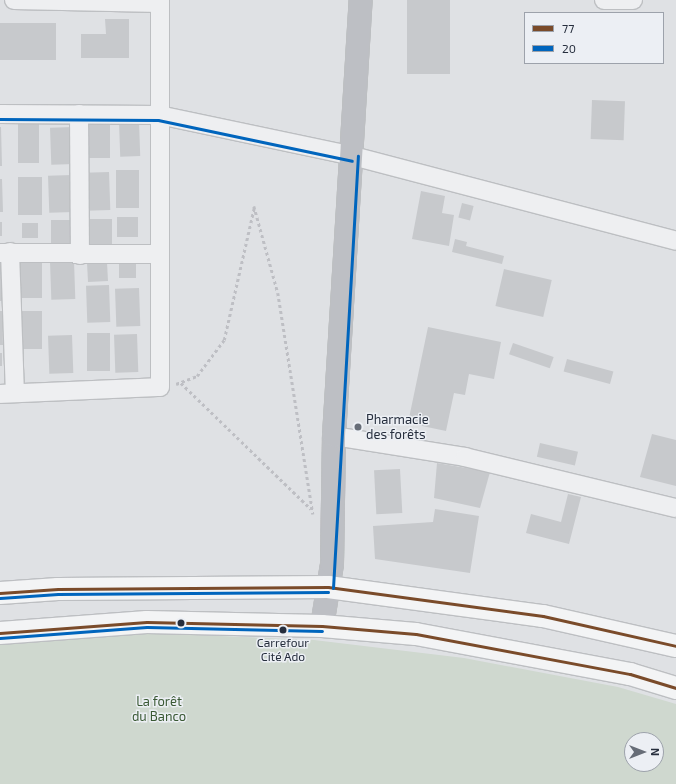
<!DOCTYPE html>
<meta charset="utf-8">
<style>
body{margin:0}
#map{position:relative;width:676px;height:784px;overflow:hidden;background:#dfe1e4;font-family:"Exo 2",sans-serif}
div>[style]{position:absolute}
.green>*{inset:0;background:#cfd8cf}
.building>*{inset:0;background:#c7c9cc;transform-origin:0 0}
.path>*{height:2.5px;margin-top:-1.25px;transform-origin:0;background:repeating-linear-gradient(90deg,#bebfc4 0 3px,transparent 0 6px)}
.roads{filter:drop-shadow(1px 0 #bdbfc2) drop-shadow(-1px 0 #bdbfc2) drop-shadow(0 1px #bdbfc2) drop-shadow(0 -1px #bdbfc2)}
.street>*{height:18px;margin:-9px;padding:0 9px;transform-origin:9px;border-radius:9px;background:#eeeff1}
.secondary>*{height:22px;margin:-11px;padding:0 11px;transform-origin:11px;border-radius:11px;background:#bdbfc4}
.primary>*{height:22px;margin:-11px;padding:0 11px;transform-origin:11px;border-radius:11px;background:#f3f4f5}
.bus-1>*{height:3px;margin:-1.5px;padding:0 1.5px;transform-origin:1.5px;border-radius:1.5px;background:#7a4b2a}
.bus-2>*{height:3px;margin:-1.5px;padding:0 1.5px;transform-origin:1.5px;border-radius:1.5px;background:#0065bd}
.dots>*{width:11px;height:11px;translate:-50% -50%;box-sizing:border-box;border:2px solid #eceff4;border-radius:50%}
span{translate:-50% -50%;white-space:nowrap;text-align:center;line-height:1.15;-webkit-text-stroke:3px #eceff4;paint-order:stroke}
.bus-label{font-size:12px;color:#262e3d}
.poi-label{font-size:13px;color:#262e3d}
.left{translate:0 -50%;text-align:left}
.park-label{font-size:13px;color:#3a5934}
.legend{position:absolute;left:524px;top:12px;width:140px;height:52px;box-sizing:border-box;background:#eceff4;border:1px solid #9da2ab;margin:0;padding:5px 7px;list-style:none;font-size:12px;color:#262e3d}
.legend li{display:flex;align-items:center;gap:8px;height:20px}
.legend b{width:20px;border:1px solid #9da2ab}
.north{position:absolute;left:624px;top:732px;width:40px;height:40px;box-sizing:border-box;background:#eceff4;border:1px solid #9da2ab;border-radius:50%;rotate:90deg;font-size:11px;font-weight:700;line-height:16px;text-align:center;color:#262e3d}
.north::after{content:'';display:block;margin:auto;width:14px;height:18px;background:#676d77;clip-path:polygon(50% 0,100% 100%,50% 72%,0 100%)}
</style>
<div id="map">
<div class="green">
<div style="clip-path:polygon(evenodd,149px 633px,314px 640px,464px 658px,618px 687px,676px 704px,676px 784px,0 784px,0 639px,149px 633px,632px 740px,656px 740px,656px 764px,632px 764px,632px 740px)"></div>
</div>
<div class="building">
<div style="left:407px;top:0;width:43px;height:74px"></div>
<div style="clip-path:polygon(105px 19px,129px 19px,129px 58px,81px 58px,81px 34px,106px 34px)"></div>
<div style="left:0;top:23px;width:56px;height:37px"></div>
<div style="left:592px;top:100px;width:33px;height:39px;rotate:2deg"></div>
<div style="left:18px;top:120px;width:21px;height:43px"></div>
<div style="left:86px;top:120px;width:24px;height:38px"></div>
<div style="left:139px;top:121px;width:35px;height:20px;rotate:88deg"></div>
<div style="clip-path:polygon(0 127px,1px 127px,2px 166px,0 166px)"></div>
<div style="left:73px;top:127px;width:37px;height:23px;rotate:88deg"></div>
<div style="left:116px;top:170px;width:23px;height:38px"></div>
<div style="left:109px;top:172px;width:38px;height:24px;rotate:88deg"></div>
<div style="left:72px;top:175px;width:37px;height:24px;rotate:88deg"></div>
<div style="left:18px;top:177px;width:24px;height:38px"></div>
<div style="clip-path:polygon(0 179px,2px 179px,3px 212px,0 212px)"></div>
<div style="clip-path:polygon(421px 191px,445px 196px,442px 213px,454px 215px,449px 246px,412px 239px)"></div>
<div style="left:462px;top:203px;width:12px;height:15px;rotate:14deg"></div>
<div style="left:138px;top:217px;width:20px;height:21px;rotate:90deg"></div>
<div style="left:83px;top:219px;width:29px;height:30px"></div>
<div style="left:51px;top:220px;width:19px;height:29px"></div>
<div style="left:0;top:222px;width:2px;height:14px"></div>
<div style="left:22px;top:223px;width:16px;height:15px"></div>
<div style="clip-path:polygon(455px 239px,467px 242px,466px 246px,504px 256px,502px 264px,452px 252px)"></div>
<div style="left:18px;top:260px;width:24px;height:38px"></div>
<div style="left:119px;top:260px;width:17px;height:18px"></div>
<div style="left:74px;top:261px;width:38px;height:24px;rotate:88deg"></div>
<div style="left:107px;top:262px;width:19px;height:20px;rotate:87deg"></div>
<div style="clip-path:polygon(0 265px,3px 265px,5px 301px,0 301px)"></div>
<div style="left:504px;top:269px;width:49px;height:38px;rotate:13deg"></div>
<div style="left:109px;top:285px;width:37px;height:23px;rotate:88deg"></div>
<div style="left:139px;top:288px;width:38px;height:24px;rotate:88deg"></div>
<div style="clip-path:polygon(0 311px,2px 311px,3px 345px,0 345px)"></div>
<div style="left:18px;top:311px;width:24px;height:38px"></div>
<div style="clip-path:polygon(428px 327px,501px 342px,494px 379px,469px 374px,465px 395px,454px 393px,446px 431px,408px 423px)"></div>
<div style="left:87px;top:333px;width:23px;height:38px"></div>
<div style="left:137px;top:334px;width:38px;height:23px;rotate:88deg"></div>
<div style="left:72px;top:335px;width:38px;height:24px;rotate:88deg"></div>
<div style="left:513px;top:343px;width:43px;height:12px;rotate:19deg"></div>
<div style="left:0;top:353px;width:2px;height:13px"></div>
<div style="left:567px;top:359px;width:48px;height:13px;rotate:15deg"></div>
<div style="clip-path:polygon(652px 434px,676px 440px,676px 486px,640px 477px)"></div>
<div style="left:540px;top:443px;width:39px;height:14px;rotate:13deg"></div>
<div style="clip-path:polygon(437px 463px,490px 472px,480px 508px,434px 498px)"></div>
<div style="left:400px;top:469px;width:44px;height:26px;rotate:87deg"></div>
<div style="clip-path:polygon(568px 494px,581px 497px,569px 544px,526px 533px,531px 514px,561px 522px)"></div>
<div style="clip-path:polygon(435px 509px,479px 516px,470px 573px,375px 559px,373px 526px,433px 522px)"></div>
</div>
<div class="path">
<div style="left:254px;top:206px;width:90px;rotate:74.6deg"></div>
<div style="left:278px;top:293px;width:224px;rotate:81deg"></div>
<div style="left:181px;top:383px;width:181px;rotate:44.1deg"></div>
<div style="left:176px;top:384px;width:22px;rotate:-21deg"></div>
<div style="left:197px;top:376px;width:45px;rotate:-53.1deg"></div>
<div style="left:224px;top:340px;width:135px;rotate:-77.2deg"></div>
</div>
<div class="roads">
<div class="street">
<div style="left:14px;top:0;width:146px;rotate:1.2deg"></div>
<div style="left:604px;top:0;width:29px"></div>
<div style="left:0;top:114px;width:159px;rotate:0.4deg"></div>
<div style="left:159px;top:115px;width:198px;rotate:11.9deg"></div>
<div style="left:353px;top:156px;width:334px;rotate:14.7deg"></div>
<div style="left:79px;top:114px;width:141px;rotate:89.6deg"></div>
<div style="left:10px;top:252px;width:141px;rotate:88deg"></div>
<div style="left:0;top:253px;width:160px;rotate:0.4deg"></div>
<div style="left:0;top:394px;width:160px;rotate:-2.5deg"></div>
<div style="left:160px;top:387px;width:387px;rotate:-90deg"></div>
<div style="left:334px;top:436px;width:133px;rotate:9.1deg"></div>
<div style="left:465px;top:457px;width:217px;rotate:13.6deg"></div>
</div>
<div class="secondary">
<div style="left:322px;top:626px;width:63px;rotate:-80.8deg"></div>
<div style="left:332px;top:564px;width:128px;rotate:-89.1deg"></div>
<div style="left:334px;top:436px;width:437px;rotate:-86.5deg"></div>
</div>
<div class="primary">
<div style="left:0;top:593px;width:58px;rotate:-3.9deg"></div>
<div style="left:58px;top:589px;width:270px;rotate:-0.4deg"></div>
<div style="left:328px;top:587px;width:217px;rotate:7.7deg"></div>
<div style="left:543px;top:616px;width:136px;rotate:12.7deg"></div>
<div style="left:0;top:633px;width:147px;rotate:-4.3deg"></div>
<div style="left:147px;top:622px;width:175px;rotate:1.3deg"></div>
<div style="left:322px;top:626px;width:94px;rotate:4.9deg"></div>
<div style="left:416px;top:634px;width:218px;rotate:10.6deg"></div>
<div style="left:630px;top:674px;width:48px;rotate:16.9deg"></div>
</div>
</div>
<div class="bus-1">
<div style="left:0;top:593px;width:58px;rotate:-3.9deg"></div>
<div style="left:58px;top:589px;width:270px;rotate:-0.4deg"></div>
<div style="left:328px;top:587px;width:217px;rotate:7.7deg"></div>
<div style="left:543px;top:616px;width:136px;rotate:12.7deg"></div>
<div style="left:0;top:633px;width:147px;rotate:-4.3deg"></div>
<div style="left:147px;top:622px;width:175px;rotate:1.3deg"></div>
<div style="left:322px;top:626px;width:94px;rotate:4.9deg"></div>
<div style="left:416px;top:634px;width:218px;rotate:10.6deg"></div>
<div style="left:630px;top:674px;width:48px;rotate:16.9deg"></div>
</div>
<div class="bus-2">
<div style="left:0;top:119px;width:158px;rotate:0.4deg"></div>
<div style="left:158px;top:120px;width:198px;rotate:11.9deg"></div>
<div style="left:333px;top:588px;width:433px;rotate:-86.7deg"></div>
<div style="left:0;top:598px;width:58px;rotate:-3.9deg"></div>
<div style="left:58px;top:594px;width:270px;rotate:-0.4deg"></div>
<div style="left:0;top:638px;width:147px;rotate:-4.3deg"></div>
<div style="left:147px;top:627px;width:175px;rotate:1.3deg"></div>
</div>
<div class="dots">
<div style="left:358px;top:427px;background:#676d77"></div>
<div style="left:181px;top:623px;background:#262e3d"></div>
<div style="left:283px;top:630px;background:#262e3d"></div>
</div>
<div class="bus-label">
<span style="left:283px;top:650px">Carrefour<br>Cité Ado</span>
</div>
<div class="poi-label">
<span class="left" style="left:366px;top:427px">Pharmacie<br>des forêts</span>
</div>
<div class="park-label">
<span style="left:159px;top:709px">La forêt<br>du Banco</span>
</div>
<ul class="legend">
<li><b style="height:5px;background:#7a4b2a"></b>77</li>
<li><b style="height:5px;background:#0065bd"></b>20</li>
</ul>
<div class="north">N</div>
</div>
